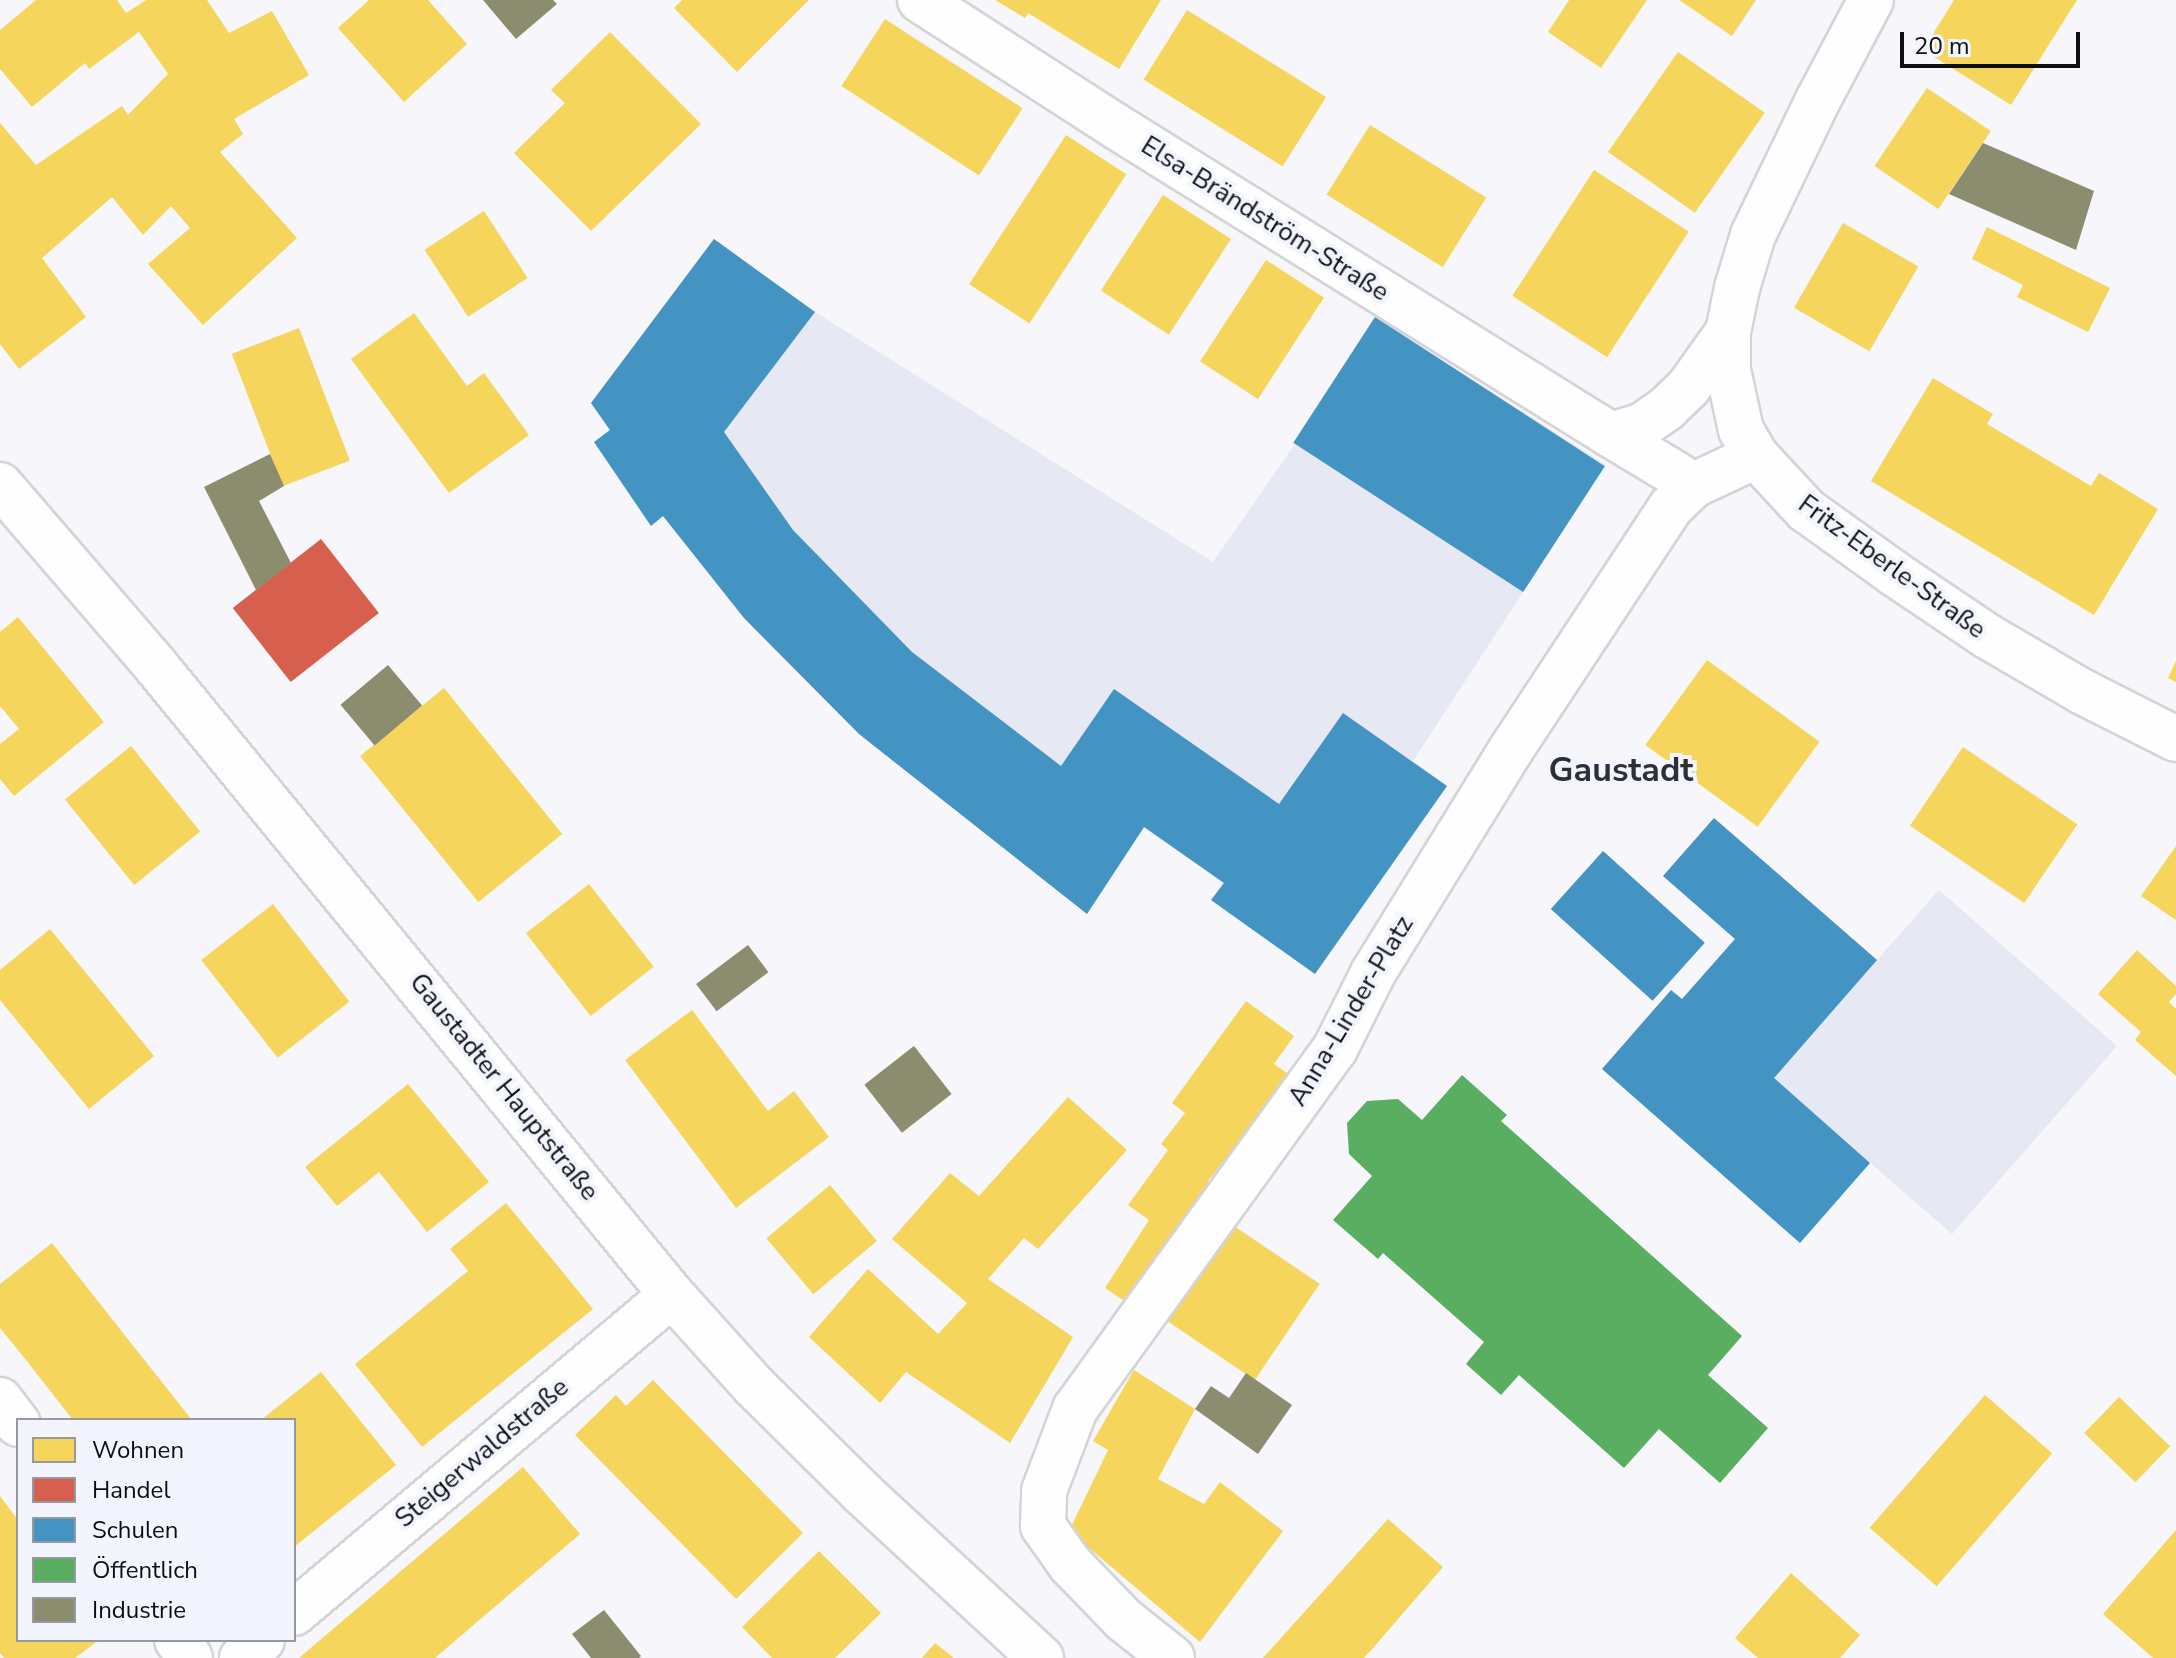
<!DOCTYPE html>
<meta charset="utf-8">
<style>
body{margin:0}
#map{position:relative;width:2176px;height:1658px;overflow:hidden;background:#f6f6fb;font-family:"Nunito Sans",sans-serif}
div>[style]{position:absolute}
.built>*{inset:0;background:#e6e8f3}
.homes>*{inset:0;background:#f6d55c;transform-origin:0 0}
.shops>*{inset:0;background:#d6604d;transform-origin:0 0}
.schools>*{inset:0;background:#4393c3;transform-origin:0 0}
.public>*{inset:0;background:#5aae61}
.industry>*{inset:0;background:#8c8c6e;transform-origin:0 0}
.roads{filter:drop-shadow(2px 0 #d3d4d8) drop-shadow(-2px 0 #d3d4d8) drop-shadow(0 2px #d3d4d8) drop-shadow(0 -2px #d3d4d8)}
.minor>*{height:44px;margin:-22px;padding:0 22px;transform-origin:22px;border-radius:22px;background:#fefefe}
.tertiary>*{height:44px;margin:-22px;padding:0 22px;transform-origin:22px;border-radius:22px;background:#fefefe}
span{translate:-50% -50%;white-space:nowrap;text-align:center;line-height:1.15;-webkit-text-stroke:8px #f3f5fe;paint-order:stroke}
.street-label{font-size:26px;color:#0e0f12}
.district-label{font-size:34px;color:#2e2f37;font-weight:700}
.legend{position:absolute;left:16px;top:1418px;width:280px;height:224px;box-sizing:border-box;background:#f3f5fe;border:2px solid #9799a0;margin:0;padding:10px 14px;list-style:none;font-size:24px;color:#0e0f12}
.legend li{display:flex;align-items:center;gap:16px;height:40px}
.legend b{width:40px;border:2px solid #9799a0}
.scale{position:absolute;left:1900px;top:32px;width:180px;height:36px;box-sizing:border-box;border:4px solid #0e0f12;border-top:0;padding-left:10px;font-size:24px;line-height:28px;white-space:nowrap;color:#0e0f12;-webkit-text-stroke:6px #f3f5fe;paint-order:stroke}
</style>
<div id="map">
<div class="built">
<div style="clip-path:polygon(714px 239px,815px 312px,1213px 562px,1295px 444px,1375px 317px,1606px 465px,1413px 761px,1447px 786px,1315px 974px,1211px 900px,1223px 883px,1145px 827px,1087px 914px,859px 734px,744px 618px,663px 516px,651px 526px,594px 442px,609px 430px,591px 403px)"></div>
<div style="clip-path:polygon(1714px 818px,1877px 960px,1939px 890px,2117px 1046px,1952px 1234px,1682px 999px,1735px 939px,1663px 876px)"></div>
</div>
<div class="homes">
<div style="clip-path:polygon(36px 0,117px 0,126px 13px,146px 0,207px 0,229px 33px,272px 11px,309px 75px,234px 119px,243px 134px,220px 152px,297px 238px,203px 325px,148px 264px,190px 228px,171px 206px,143px 235px,112px 197px,42px 258px,86px 317px,19px 369px,0 344px,0 123px,36px 165px,122px 106px,128px 115px,168px 74px,139px 32px,89px 69px,85px 63px,32px 107px,0 69px,0 30px)"></div>
<div style="clip-path:polygon(369px 0,428px 0,467px 44px,404px 102px,338px 28px)"></div>
<div style="clip-path:polygon(682px 0,809px 0,737px 72px,674px 8px)"></div>
<div style="clip-path:polygon(995px 0,1161px 0,1119px 69px,1028px 13px,1025px 18px)"></div>
<div style="clip-path:polygon(1569px 0,1647px 0,1601px 68px,1548px 32px)"></div>
<div style="clip-path:polygon(1679px 0,1756px 0,1732px 36px)"></div>
<div style="clip-path:polygon(1954px 0,2077px 0,2011px 105px,1923px 50px)"></div>
<div style="left:1187px;top:10px;width:164px;height:82px;rotate:32deg"></div>
<div style="left:885px;top:19px;width:164px;height:80px;rotate:33deg"></div>
<div style="clip-path:polygon(610px 32px,701px 124px,591px 231px,514px 153px,565px 103px,551px 90px)"></div>
<div style="left:1678px;top:52px;width:106px;height:122px;rotate:35deg"></div>
<div style="left:1927px;top:88px;width:77px;height:94px;rotate:34deg"></div>
<div style="left:1370px;top:125px;width:137px;height:82px;rotate:32deg"></div>
<div style="left:1066px;top:135px;width:72px;height:178px;rotate:33deg"></div>
<div style="left:1594px;top:170px;width:113px;height:150px;rotate:33deg"></div>
<div style="left:1163px;top:195px;width:81px;height:114px;rotate:33deg"></div>
<div style="left:484px;top:211px;width:80px;height:71px;rotate:57deg"></div>
<div style="left:1843px;top:223px;width:87px;height:98px;rotate:30deg"></div>
<div style="clip-path:polygon(1987px 227px,2110px 288px,2088px 332px,2017px 297px,2023px 285px,1972px 259px)"></div>
<div style="left:1266px;top:260px;width:69px;height:121px;rotate:33deg"></div>
<div style="clip-path:polygon(414px 313px,467px 386px,484px 373px,529px 435px,449px 493px,351px 359px)"></div>
<div style="left:299px;top:328px;width:142px;height:72px;rotate:69deg"></div>
<div style="clip-path:polygon(1933px 378px,1993px 414px,1987px 424px,2091px 486px,2099px 473px,2158px 509px,2094px 615px,1871px 481px)"></div>
<div style="clip-path:polygon(18px 617px,104px 722px,14px 796px,0 779px,0 744px,19px 729px,0 706px,0 632px)"></div>
<div style="left:1707px;top:660px;width:139px;height:105px;rotate:36deg"></div>
<div style="clip-path:polygon(2176px 661px,2176px 682px,2168px 678px)"></div>
<div style="left:444px;top:688px;width:188px;height:108px;rotate:51deg"></div>
<div style="left:131px;top:746px;width:110px;height:85px;rotate:51deg"></div>
<div style="left:1963px;top:747px;width:138px;height:95px;rotate:34deg"></div>
<div style="clip-path:polygon(2176px 846px,2176px 920px,2141px 896px)"></div>
<div style="left:589px;top:884px;width:105px;height:80px;rotate:52deg"></div>
<div style="left:273px;top:904px;width:124px;height:91px;rotate:52deg"></div>
<div style="clip-path:polygon(50px 929px,154px 1056px,89px 1109px,0 1000px,0 970px)"></div>
<div style="clip-path:polygon(2137px 950px,2176px 986px,2176px 994px,2169px 1002px,2176px 1009px,2176px 1076px,2135px 1040px,2141px 1032px,2098px 994px)"></div>
<div style="clip-path:polygon(1246px 1001px,1294px 1036px,1274px 1064px,1298px 1081px,1244px 1156px,1234px 1148px,1208px 1181px,1219px 1187px,1135px 1308px,1105px 1288px,1149px 1220px,1128px 1205px,1168px 1150px,1161px 1144px,1185px 1113px,1172px 1103px)"></div>
<div style="clip-path:polygon(692px 1010px,768px 1111px,794px 1091px,829px 1137px,736px 1208px,625px 1060px)"></div>
<div style="clip-path:polygon(408px 1084px,489px 1182px,427px 1232px,379px 1172px,337px 1206px,305px 1167px)"></div>
<div style="clip-path:polygon(1068px 1097px,1127px 1150px,1038px 1249px,1024px 1238px,988px 1279px,1073px 1337px,1010px 1443px,906px 1372px,880px 1403px,809px 1337px,868px 1269px,938px 1334px,967px 1303px,892px 1239px,950px 1173px,979px 1196px)"></div>
<div style="left:830px;top:1185px;width:73px;height:83px;rotate:50deg"></div>
<div style="clip-path:polygon(506px 1203px,593px 1309px,422px 1447px,355px 1364px,468px 1271px,450px 1249px)"></div>
<div style="left:1231px;top:1224px;width:107px;height:116px;rotate:34deg"></div>
<div style="clip-path:polygon(52px 1243px,142px 1357px,192px 1420px,73px 1420px,26px 1360px,0 1328px,0 1284px)"></div>
<div style="clip-path:polygon(1134px 1370px,1195px 1409px,1158px 1479px,1204px 1504px,1220px 1482px,1283px 1531px,1200px 1642px,1069px 1531px,1108px 1450px,1093px 1441px)"></div>
<div style="clip-path:polygon(321px 1372px,396px 1465px,294px 1547px,294px 1420px,261px 1420px)"></div>
<div style="clip-path:polygon(653px 1380px,803px 1533px,736px 1599px,575px 1435px,616px 1395px,626px 1406px)"></div>
<div style="left:1985px;top:1395px;width:89px;height:176px;rotate:41deg"></div>
<div style="left:2119px;top:1397px;width:71px;height:50px;rotate:44deg"></div>
<div style="clip-path:polygon(523px 1467px,580px 1534px,435px 1658px,299px 1658px)"></div>
<div style="clip-path:polygon(0 1496px,18px 1520px,18px 1640px,99px 1640px,75px 1658px,4px 1658px,0 1653px)"></div>
<div style="clip-path:polygon(1388px 1519px,1443px 1567px,1373px 1648px,1364px 1658px,1263px 1658px)"></div>
<div style="clip-path:polygon(2176px 1530px,2176px 1658px,2153px 1658px,2103px 1614px)"></div>
<div style="clip-path:polygon(819px 1551px,881px 1613px,835px 1658px,772px 1658px,742px 1627px)"></div>
<div style="clip-path:polygon(1791px 1573px,1860px 1635px,1840px 1658px,1758px 1658px,1735px 1638px)"></div>
<div style="clip-path:polygon(935px 1643px,954px 1658px,922px 1658px)"></div>
</div>
<div class="shops">
<div style="left:321px;top:539px;width:94px;height:112px;rotate:52deg"></div>
</div>
<div class="schools">
<div style="clip-path:polygon(714px 239px,815px 312px,724px 432px,793px 530px,912px 652px,1061px 766px,1114px 689px,1279px 804px,1343px 713px,1447px 786px,1315px 974px,1211px 900px,1224px 883px,1144px 827px,1087px 914px,859px 734px,744px 618px,663px 516px,651px 526px,594px 442px,610px 430px,591px 403px)"></div>
<div style="left:1375px;top:317px;width:274px;height:150px;rotate:33deg"></div>
<div style="clip-path:polygon(1714px 818px,1877px 960px,1774px 1078px,1870px 1163px,1800px 1243px,1602px 1069px,1671px 990px,1682px 999px,1735px 939px,1663px 876px)"></div>
<div style="left:1603px;top:851px;width:137px;height:78px;rotate:42deg"></div>
</div>
<div class="public">
<div style="clip-path:polygon(1462px 1075px,1507px 1115px,1501px 1121px,1742px 1336px,1708px 1375px,1768px 1428px,1720px 1483px,1659px 1429px,1624px 1468px,1519px 1375px,1501px 1395px,1466px 1364px,1484px 1342px,1383px 1253px,1378px 1259px,1333px 1220px,1372px 1176px,1349px 1154px,1347px 1123px,1367px 1101px,1398px 1099px,1422px 1120px)"></div>
</div>
<div class="industry">
<div style="clip-path:polygon(483px 0,553px 0,557px 4px,516px 39px)"></div>
<div style="clip-path:polygon(1983px 143px,2094px 191px,2076px 250px,1949px 194px)"></div>
<div style="clip-path:polygon(270px 454px,284px 486px,259px 501px,291px 563px,256px 590px,204px 487px)"></div>
<div style="left:388px;top:665px;width:53px;height:62px;rotate:50deg"></div>
<div style="left:748px;top:945px;width:34px;height:65px;rotate:53deg"></div>
<div style="left:914px;top:1046px;width:61px;height:63px;rotate:52deg"></div>
<div style="clip-path:polygon(1246px 1373px,1292px 1405px,1258px 1454px,1195px 1409px,1211px 1386px,1229px 1398px)"></div>
<div style="clip-path:polygon(604px 1610px,641px 1656px,639px 1658px,591px 1658px,572px 1634px)"></div>
</div>
<div class="roads">
<div class="minor">
<div style="left:920px;top:0;width:234px;rotate:32.8deg"></div>
<div style="left:1117px;top:127px;width:582px;rotate:31.94deg"></div>
<div style="left:1611px;top:435px;width:34px;rotate:-17deg"></div>
<div style="left:1643px;top:425px;width:29px;rotate:-35deg"></div>
<div style="left:1667px;top:408px;width:29px;rotate:-44deg"></div>
<div style="left:1688px;top:388px;width:69px;rotate:-54.5deg"></div>
<div style="left:1871px;top:0;width:113px;rotate:117.9deg"></div>
<div style="left:1818px;top:100px;width:150px;rotate:115.7deg"></div>
<div style="left:1753px;top:235px;width:55px;rotate:106.8deg"></div>
<div style="left:1737px;top:288px;width:45px;rotate:101.6deg"></div>
<div style="left:1728px;top:332px;width:38px;rotate:90deg"></div>
<div style="left:1728px;top:370px;width:61px;rotate:77.8deg"></div>
<div style="left:1741px;top:430px;width:30px;rotate:60deg"></div>
<div style="left:1756px;top:456px;width:74px;rotate:47.2deg"></div>
<div style="left:1806px;top:510px;width:110px;rotate:35.7deg"></div>
<div style="left:1895px;top:574px;width:111px;rotate:34deg"></div>
<div style="left:1987px;top:636px;width:109px;rotate:30.3deg"></div>
<div style="left:2081px;top:691px;width:106px;rotate:26.8deg"></div>
<div style="left:1611px;top:435px;width:97px;rotate:31.1deg"></div>
<div style="left:0;top:1400px;width:30px;rotate:53deg"></div>
<div style="left:294px;top:1613px;width:494px;rotate:-40.1deg"></div>
<div style="left:177px;top:1640px;width:22px;rotate:54deg"></div>
<div style="left:242px;top:1658px;width:27px;rotate:-42deg"></div>
<div style="left:1172px;top:1658px;width:61px;rotate:-141.6deg"></div>
<div style="left:1124px;top:1620px;width:78px;rotate:-134deg"></div>
<div style="left:1070px;top:1564px;width:47px;rotate:-125.4deg"></div>
<div style="left:1043px;top:1526px;width:35px;rotate:-88deg"></div>
<div style="left:1044px;top:1491px;width:88px;rotate:-69.3deg"></div>
<div style="left:1075px;top:1409px;width:444px;rotate:-54.2deg"></div>
<div style="left:1335px;top:1049px;width:85px;rotate:-63.4deg"></div>
<div style="left:1373px;top:973px;width:261px;rotate:-58.3deg"></div>
<div style="left:1510px;top:751px;width:292px;rotate:-56.6deg"></div>
<div style="left:1671px;top:507px;width:32px;rotate:-44deg"></div>
<div style="left:1694px;top:485px;width:68px;rotate:-25.1deg"></div>
</div>
<div class="tertiary">
<div style="left:0;top:485px;width:239px;rotate:49.2deg"></div>
<div style="left:156px;top:666px;width:814px;rotate:50.64deg"></div>
<div style="left:672px;top:1295px;width:122px;rotate:48deg"></div>
<div style="left:754px;top:1386px;width:151px;rotate:44.7deg"></div>
<div style="left:861px;top:1492px;width:245px;rotate:42.7deg"></div>
</div>
</div>
<div class="street-label">
<span style="left:1265px;top:219px;rotate:32deg">Elsa-Brändström-Straße</span>
<span style="left:1892px;top:567px;rotate:36deg">Fritz-Eberle-Straße</span>
<span style="left:1351px;top:1011px;rotate:-59deg">Anna-Linder-Platz</span>
<span style="left:504px;top:1087px;rotate:51deg">Gaustadter Hauptstraße</span>
<span style="left:482px;top:1453px;rotate:-40deg">Steigerwaldstraße</span>
</div>
<div class="district-label">
<span style="left:1621px;top:771px">Gaustadt</span>
</div>
<ul class="legend">
<li><b style="height:22px;background:#f6d55c"></b>Wohnen</li>
<li><b style="height:22px;background:#d6604d"></b>Handel</li>
<li><b style="height:22px;background:#4393c3"></b>Schulen</li>
<li><b style="height:22px;background:#5aae61"></b>Öffentlich</li>
<li><b style="height:22px;background:#8c8c6e"></b>Industrie</li>
</ul>
<div class="scale">20 m</div>
</div>
